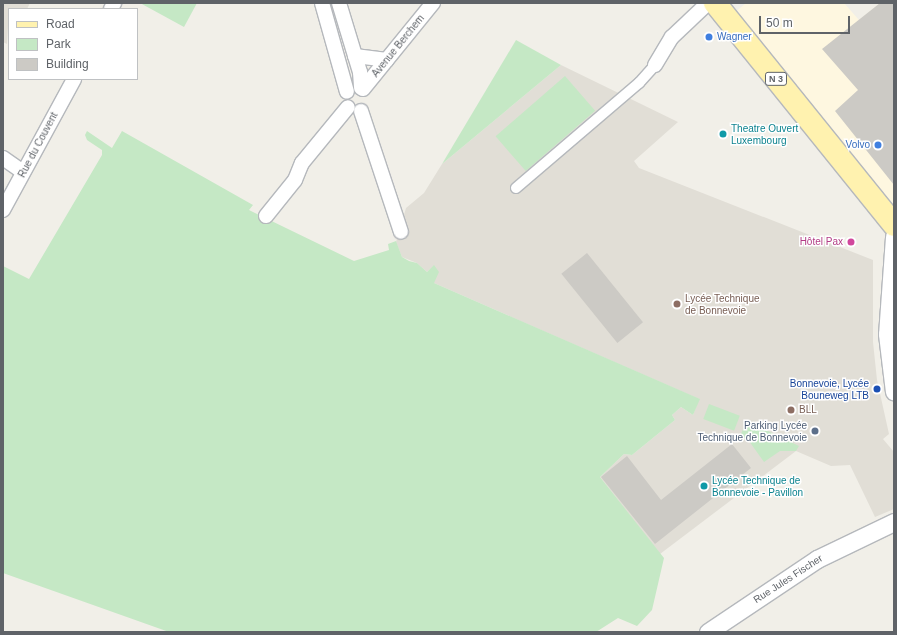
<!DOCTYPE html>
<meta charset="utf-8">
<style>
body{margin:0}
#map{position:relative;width:897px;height:635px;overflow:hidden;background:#f1efe8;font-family:Arial,sans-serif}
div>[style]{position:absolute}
.commercial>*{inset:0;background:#fef7e0}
.education>*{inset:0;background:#e1ded6}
.green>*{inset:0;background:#c5e8c5;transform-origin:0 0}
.building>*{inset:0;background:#cccac5;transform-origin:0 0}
.roads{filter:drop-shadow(1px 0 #b5b8bc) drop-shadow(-1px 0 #b5b8bc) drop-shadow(0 1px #b5b8bc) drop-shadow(0 -1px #b5b8bc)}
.pedestrian>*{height:10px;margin:-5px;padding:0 5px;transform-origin:5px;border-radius:5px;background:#fff}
.minor>*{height:14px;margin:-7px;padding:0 7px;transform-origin:7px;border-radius:7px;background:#fff}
.tertiary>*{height:17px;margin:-8.5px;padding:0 8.5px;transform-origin:8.5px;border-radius:8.5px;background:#fff}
.primary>*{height:22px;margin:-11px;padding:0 11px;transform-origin:11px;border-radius:11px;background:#fff2af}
.dots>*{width:11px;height:11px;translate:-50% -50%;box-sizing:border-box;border:2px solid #fff;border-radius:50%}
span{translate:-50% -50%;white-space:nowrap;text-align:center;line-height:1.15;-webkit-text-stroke:3px #fff;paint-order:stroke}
.shield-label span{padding:1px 3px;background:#fff;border:1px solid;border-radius:3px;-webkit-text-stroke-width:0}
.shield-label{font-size:9px;color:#5f6368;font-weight:700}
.shop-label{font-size:10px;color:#366cbe}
.left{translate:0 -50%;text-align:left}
.right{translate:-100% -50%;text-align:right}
.street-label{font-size:10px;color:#5f6368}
.culture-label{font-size:10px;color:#0d838f}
.hotel-label{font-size:10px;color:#b23c85}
.education-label{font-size:10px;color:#785e54}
.transit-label{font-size:10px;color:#164399}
.service-label{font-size:10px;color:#4e5e75}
.frame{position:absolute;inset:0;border:4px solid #5f6368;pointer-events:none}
.legend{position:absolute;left:8px;top:8px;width:130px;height:72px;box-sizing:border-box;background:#fff;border:1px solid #bfc1c3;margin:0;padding:5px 7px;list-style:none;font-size:12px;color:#5f6368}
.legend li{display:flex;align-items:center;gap:8px;height:20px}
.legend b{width:20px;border:1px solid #bfc1c3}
.scale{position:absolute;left:759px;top:16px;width:91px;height:18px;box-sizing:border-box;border:2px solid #5f6368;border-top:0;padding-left:5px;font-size:12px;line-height:14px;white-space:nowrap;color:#5f6368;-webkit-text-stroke:3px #fff;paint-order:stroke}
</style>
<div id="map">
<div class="commercial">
<div style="clip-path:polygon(746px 3px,844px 3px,859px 20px,880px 3px,894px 3px,894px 225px,727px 19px)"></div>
</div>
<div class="education">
<div style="clip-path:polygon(3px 3px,30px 3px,27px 9px,9px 9px,7px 44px,3px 42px)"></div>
<div style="clip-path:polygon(561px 65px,678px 122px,634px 161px,639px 168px,873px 260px,873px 342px,877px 380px,889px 434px,883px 439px,894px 452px,894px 509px,875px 517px,850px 465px,831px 466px,796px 451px,660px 554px,600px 477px,624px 454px,632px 455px,675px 420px,672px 415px,681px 407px,693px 415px,699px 399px,434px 283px,434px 266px,427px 272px,417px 263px,402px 257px,396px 242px,406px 208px,424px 193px,442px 164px)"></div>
</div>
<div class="green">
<div style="clip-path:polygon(140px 3px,197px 3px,184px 27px)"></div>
<div style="clip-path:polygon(516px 40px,561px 65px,442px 164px)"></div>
<div style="left:565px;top:76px;width:46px;height:92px;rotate:49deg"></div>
<div style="clip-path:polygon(87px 131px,112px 148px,122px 131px,253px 205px,249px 210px,354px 261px,389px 250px,388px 244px,396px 241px,402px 257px,409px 261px,417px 263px,427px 272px,434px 265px,439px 272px,434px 283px,700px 399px,693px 415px,681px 407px,672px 415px,675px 420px,632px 455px,624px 454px,600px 477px,664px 558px,652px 610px,637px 626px,618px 618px,596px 632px,169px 632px,3px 573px,3px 266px,29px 279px,102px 155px,102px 150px,87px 140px,85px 135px)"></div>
<div style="left:709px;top:404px;width:33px;height:16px;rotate:21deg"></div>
<div style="clip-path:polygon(747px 421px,799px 446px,796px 451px,780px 451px,764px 462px,749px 441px,740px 436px)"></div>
</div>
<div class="building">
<div style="clip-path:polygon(880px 3px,894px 3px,894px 185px,835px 111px,858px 90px,822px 49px)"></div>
<div style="left:587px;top:253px;width:89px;height:33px;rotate:51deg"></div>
<div style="clip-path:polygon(732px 444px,751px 468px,655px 544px,601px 477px,627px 456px,661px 500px)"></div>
</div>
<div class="roads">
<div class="pedestrian">
<div style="left:516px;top:188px;width:162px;rotate:-40.5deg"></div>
<div style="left:639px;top:83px;width:24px;rotate:-48deg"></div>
</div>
<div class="minor">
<div style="left:322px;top:3px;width:92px;rotate:74.3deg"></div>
<div style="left:339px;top:3px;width:72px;rotate:73.1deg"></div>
<div style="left:360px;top:72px;width:16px;rotate:86deg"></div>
<div style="left:111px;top:9px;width:7px;rotate:-63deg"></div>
<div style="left:355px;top:56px;width:32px;rotate:7deg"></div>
<div style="left:655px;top:65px;width:33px;rotate:-59deg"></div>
<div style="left:672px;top:37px;width:50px;rotate:-43.4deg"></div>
<div style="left:363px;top:89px;width:111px;rotate:-50.9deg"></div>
<div style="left:361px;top:111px;width:127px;rotate:71.7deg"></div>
<div style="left:3px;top:158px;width:24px;rotate:35deg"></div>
<div style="left:3px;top:210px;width:149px;rotate:-61.5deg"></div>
<div style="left:266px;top:216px;width:46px;rotate:-51.1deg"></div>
<div style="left:295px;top:180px;width:18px;rotate:-68deg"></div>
<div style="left:302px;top:163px;width:72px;rotate:-50.6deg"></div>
</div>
<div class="tertiary">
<div style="left:894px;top:237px;width:97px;rotate:94.1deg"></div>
<div style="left:887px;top:334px;width:58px;rotate:83.1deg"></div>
<div style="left:708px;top:632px;width:131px;rotate:-33.8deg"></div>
<div style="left:817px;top:559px;width:85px;rotate:-25.7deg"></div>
</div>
<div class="primary">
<div style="left:715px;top:3px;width:285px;rotate:51.1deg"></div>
</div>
</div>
<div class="dots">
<div style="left:709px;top:37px;background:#3f7fe0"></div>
<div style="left:723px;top:134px;background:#0f9aa8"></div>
<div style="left:878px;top:145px;background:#3f7fe0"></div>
<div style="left:851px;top:242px;background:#d1479c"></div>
<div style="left:677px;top:304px;background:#8d6e63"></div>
<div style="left:877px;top:389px;background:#1a4fb4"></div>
<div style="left:791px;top:410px;background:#8d6e63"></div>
<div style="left:815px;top:431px;background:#5c6f8a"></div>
<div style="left:704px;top:486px;background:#0f9aa8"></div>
</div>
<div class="shield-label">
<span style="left:776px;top:79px">N 3</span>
</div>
<div class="shop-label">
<span class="left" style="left:717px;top:37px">Wagner</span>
<span class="right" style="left:870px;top:145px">Volvo</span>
</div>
<div class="street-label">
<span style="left:398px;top:46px;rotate:-51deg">Avenue Berchem</span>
<span style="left:38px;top:145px;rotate:-62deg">Rue du Couvent</span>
<span style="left:788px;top:579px;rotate:-33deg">Rue Jules Fischer</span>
</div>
<div class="culture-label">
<span class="left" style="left:731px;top:134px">Theatre Ouvert<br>Luxembourg</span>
<span class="left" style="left:712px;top:486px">Lycée Technique de<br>Bonnevoie - Pavillon</span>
</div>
<div class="hotel-label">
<span class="right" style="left:843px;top:242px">Hôtel Pax</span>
</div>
<div class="education-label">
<span class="left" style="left:685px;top:304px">Lycée Technique<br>de Bonnevoie</span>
<span class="left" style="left:799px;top:410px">BLL</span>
</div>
<div class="transit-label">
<span class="right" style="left:869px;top:389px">Bonnevoie, Lycée<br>Bouneweg LTB</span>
</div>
<div class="service-label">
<span class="right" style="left:807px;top:431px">Parking Lycée<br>Technique de Bonnevoie</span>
</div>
<div class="frame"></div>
<ul class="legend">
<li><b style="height:5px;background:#fff2af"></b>Road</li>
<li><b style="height:11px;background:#c5e8c5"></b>Park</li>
<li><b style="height:11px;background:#cccac5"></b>Building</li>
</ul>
<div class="scale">50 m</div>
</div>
